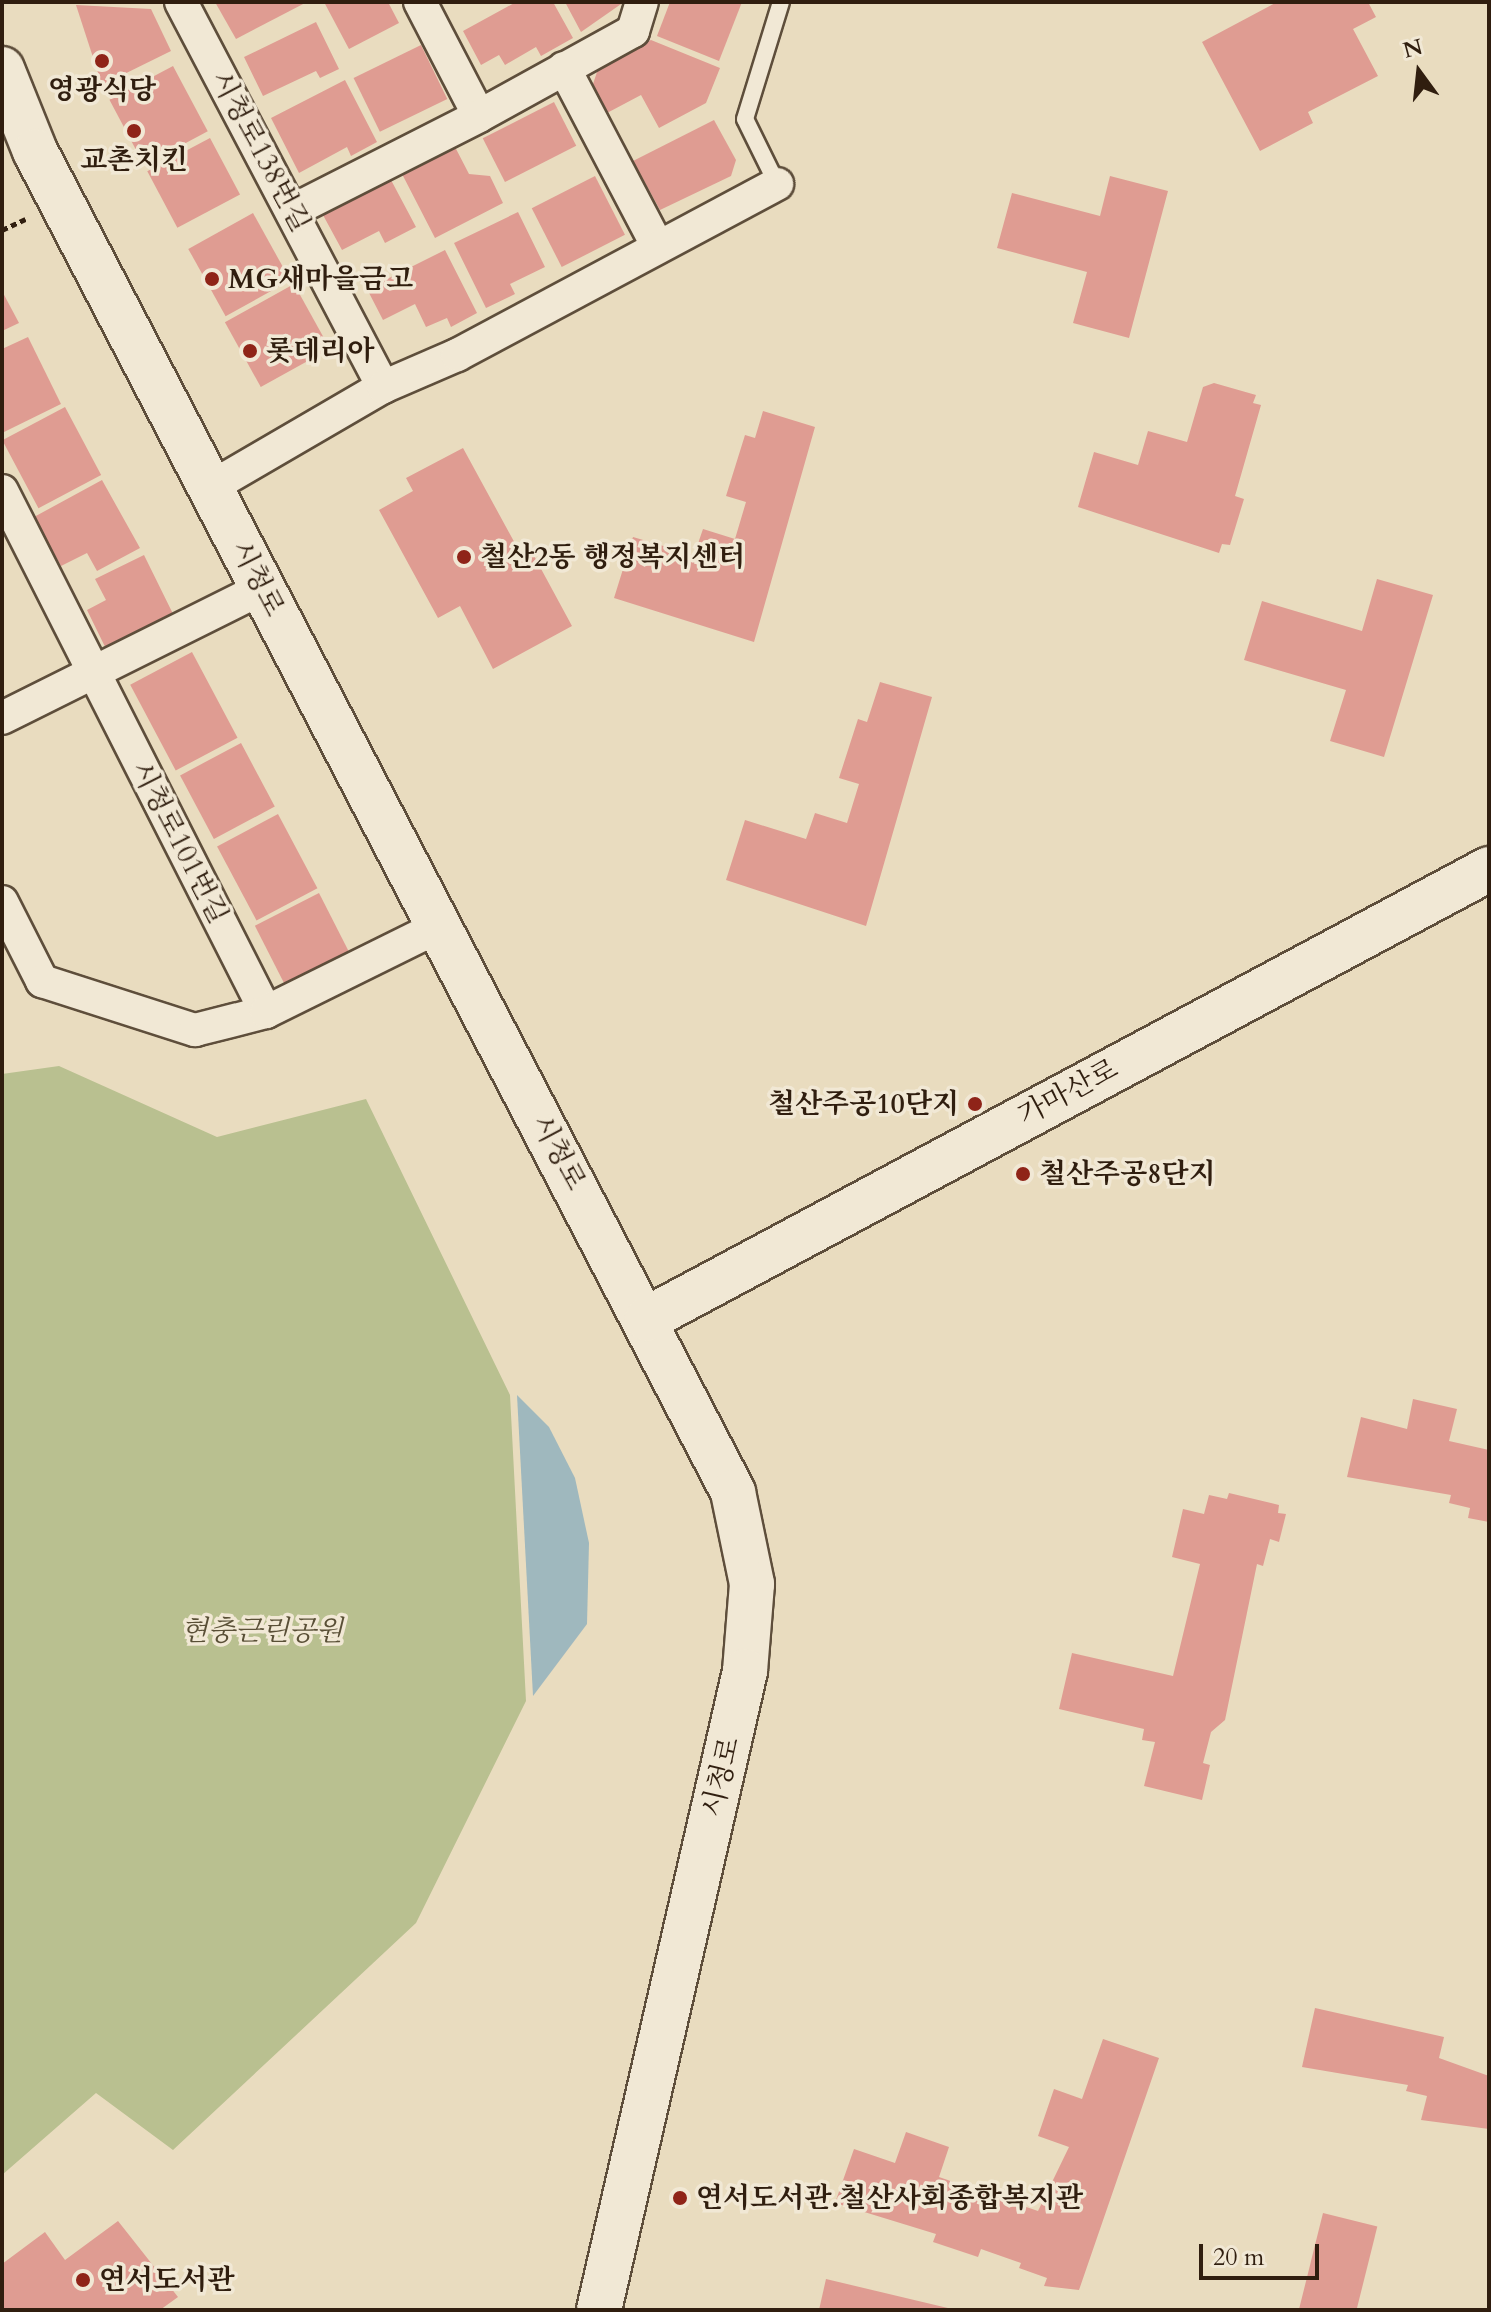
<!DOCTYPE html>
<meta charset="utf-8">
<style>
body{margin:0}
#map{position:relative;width:1491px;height:2312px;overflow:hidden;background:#e9dcbf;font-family:Cardo,"Noto Serif KR",serif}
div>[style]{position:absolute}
.green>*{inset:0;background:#b9c090}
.water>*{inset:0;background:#9fb8be}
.building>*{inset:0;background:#df9c92;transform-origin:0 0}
.path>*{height:5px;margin-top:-2.5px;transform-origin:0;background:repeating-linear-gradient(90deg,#301e0f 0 6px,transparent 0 10px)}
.roads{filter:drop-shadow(2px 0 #5e4e3b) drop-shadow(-2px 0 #5e4e3b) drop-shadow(0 2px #5e4e3b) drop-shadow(0 -2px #5e4e3b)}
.lane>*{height:16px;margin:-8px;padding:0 8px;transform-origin:8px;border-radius:8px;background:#f1e8d5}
.street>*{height:32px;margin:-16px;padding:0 16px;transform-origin:16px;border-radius:16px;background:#f1e8d5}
.secondary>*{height:44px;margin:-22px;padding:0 22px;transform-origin:22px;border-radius:22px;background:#f1e8d5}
.dots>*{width:22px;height:22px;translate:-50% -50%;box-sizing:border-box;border:4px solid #f1e8d5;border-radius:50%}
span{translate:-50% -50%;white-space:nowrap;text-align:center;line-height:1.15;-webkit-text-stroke:7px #f1e8d5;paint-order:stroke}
.poi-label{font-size:28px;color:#301e0f;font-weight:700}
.left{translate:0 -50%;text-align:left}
.right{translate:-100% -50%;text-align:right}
.street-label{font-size:28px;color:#301e0f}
.park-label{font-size:28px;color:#594f36;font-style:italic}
.frame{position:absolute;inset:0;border:4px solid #301e0f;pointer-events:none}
.north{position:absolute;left:1379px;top:32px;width:80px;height:80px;-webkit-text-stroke:6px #f1e8d5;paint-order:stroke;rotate:345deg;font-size:22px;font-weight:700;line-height:32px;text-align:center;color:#301e0f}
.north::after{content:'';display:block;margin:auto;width:28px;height:36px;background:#301e0f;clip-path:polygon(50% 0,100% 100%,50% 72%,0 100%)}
.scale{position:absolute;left:1199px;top:2244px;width:120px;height:36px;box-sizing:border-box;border:4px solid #301e0f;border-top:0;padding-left:10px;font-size:24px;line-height:28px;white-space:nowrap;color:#301e0f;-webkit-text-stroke:6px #f1e8d5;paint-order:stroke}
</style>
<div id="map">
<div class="green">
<div style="clip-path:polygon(59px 1066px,217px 1137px,366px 1099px,510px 1395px,526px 1701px,416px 1923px,173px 2150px,96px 2093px,2px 2175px,2px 1074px)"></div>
</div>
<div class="water">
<div style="clip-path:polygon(517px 1395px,549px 1427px,575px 1478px,589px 1543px,587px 1624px,533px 1696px)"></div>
</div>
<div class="building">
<div style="clip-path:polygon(215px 2px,307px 2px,236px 39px)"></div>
<div style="clip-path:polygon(324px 2px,388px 2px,399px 23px,349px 49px)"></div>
<div style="clip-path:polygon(516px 2px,553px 2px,573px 38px,541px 56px,536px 47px,505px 65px,499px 55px,481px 65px,463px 31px)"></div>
<div style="clip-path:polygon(565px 2px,624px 2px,581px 32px)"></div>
<div style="clip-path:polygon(670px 2px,742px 2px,719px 61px,657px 36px)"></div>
<div style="clip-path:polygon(1277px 2px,1368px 2px,1376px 17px,1353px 29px,1378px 76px,1308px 112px,1313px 123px,1260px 151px,1202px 42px)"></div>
<div style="clip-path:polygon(76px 5px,151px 9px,171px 51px,102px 85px)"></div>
<div style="clip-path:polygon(316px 22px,339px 69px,320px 78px,316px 71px,263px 96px,244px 57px)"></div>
<div style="clip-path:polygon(651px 40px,720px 68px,706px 103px,659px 128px,641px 95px,607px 113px,593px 84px,600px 63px)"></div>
<div style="left:421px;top:45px;width:60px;height:75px;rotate:64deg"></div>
<div style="left:173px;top:66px;width:74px;height:72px;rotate:62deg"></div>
<div style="clip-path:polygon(345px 80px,377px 142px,351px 156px,347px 147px,299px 173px,271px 118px)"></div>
<div style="left:554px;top:102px;width:49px;height:80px;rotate:63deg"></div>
<div style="clip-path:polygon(714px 120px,736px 160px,731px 176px,660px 210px,633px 161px)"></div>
<div style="left:210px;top:138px;width:64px;height:71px;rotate:62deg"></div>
<div style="clip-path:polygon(454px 145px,469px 174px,490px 176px,503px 203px,435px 238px,401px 172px)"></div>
<div style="left:595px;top:176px;width:66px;height:71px;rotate:63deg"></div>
<div style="clip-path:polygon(1110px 176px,1168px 191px,1129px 338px,1073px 323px,1087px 272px,997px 248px,1012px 193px,1100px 216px)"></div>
<div style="clip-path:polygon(391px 180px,416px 227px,385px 243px,379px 231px,342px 250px,323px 215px)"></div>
<div style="clip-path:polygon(518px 212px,545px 267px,510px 284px,515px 294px,486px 308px,454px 243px)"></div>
<div style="left:253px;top:213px;width:77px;height:74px;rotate:61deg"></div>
<div style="clip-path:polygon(445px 250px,477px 313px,451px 327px,447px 318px,426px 327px,415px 304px,383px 320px,367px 289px)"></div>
<div style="left:294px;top:284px;width:74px;height:79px;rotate:61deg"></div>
<div style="clip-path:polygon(2px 291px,19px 323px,2px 331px)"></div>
<div style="clip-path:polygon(28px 337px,61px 404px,2px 433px,2px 349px)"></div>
<div style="clip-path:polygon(1214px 383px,1256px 395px,1253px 403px,1261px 405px,1235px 496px,1244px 499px,1230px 545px,1222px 544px,1219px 553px,1078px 507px,1094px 452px,1138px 465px,1148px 431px,1187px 442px,1203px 387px)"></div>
<div style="left:65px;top:407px;width:77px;height:71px;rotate:62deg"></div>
<div style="clip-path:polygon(763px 411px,815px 427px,754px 642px,614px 598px,633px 537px,694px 555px,703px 529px,735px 539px,746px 502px,726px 496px,745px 435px,755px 438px)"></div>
<div style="clip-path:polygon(463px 448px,524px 560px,533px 554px,572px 626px,493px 669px,460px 606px,438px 618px,379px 510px,413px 491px,406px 478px)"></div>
<div style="clip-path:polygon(102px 480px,140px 548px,97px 571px,87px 553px,61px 566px,34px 517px)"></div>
<div style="clip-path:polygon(144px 555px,177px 622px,110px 657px,87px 610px,106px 600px,95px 579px)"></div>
<div style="clip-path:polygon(1377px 579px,1433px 595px,1384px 757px,1330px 741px,1346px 690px,1244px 660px,1262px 601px,1362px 631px)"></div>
<div style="left:192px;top:652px;width:97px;height:70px;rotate:62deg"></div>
<div style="clip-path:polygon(880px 682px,932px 697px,866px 926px,726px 880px,745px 820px,806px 839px,815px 813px,847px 823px,859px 784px,839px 778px,858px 719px,867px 722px)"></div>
<div style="left:241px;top:743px;width:72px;height:69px;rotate:62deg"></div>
<div style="left:278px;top:814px;width:84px;height:69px;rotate:62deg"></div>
<div style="left:319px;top:893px;width:69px;height:72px;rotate:63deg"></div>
<div style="clip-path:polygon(1413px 1399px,1457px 1409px,1449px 1441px,1489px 1450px,1489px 1522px,1468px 1518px,1470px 1508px,1449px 1503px,1451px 1495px,1347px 1477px,1361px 1417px,1407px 1429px)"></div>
<div style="clip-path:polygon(1229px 1493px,1279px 1505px,1278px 1513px,1286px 1514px,1279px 1542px,1270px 1539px,1263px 1566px,1257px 1564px,1225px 1720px,1211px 1732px,1203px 1763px,1210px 1765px,1202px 1800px,1144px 1786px,1155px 1742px,1142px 1740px,1144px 1729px,1059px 1709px,1072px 1653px,1173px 1676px,1200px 1564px,1172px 1557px,1183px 1509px,1204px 1514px,1209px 1495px,1227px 1499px)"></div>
<div style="clip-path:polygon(1315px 2008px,1444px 2037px,1439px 2058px,1489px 2076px,1489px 2129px,1421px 2120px,1427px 2096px,1406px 2091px,1408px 2085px,1302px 2067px)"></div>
<div style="clip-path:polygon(1103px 2039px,1159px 2058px,1079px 2290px,1044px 2286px,1047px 2278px,1019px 2268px,1021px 2263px,981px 2249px,978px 2257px,933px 2242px,936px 2234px,835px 2203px,854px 2149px,895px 2163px,906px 2132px,949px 2147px,939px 2177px,1038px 2211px,1069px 2147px,1038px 2136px,1054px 2089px,1082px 2099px)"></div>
<div style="left:1323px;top:2213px;width:56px;height:100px;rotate:14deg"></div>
<div style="clip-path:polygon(118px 2221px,178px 2297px,160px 2310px,2px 2310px,2px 2264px,45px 2232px,65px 2260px)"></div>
<div style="clip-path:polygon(826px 2279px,952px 2309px,952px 2310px,819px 2310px)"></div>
</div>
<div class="path">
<div style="left:2px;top:230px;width:26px;rotate:-25deg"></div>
</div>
<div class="roads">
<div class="lane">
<div style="left:777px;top:184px;width:72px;rotate:-116.2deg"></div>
<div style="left:745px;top:119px;width:122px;rotate:-72.9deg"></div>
</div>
<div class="street">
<div style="left:181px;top:2px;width:435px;rotate:62.3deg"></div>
<div style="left:420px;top:2px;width:128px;rotate:62.6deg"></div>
<div style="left:479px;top:116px;width:176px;rotate:-28.9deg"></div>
<div style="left:633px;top:31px;width:30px;rotate:-73deg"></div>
<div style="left:564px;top:68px;width:202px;rotate:62.3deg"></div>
<div style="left:294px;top:210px;width:208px;rotate:-26.9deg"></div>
<div style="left:211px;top:487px;width:199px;rotate:-30.2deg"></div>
<div style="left:383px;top:387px;width:81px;rotate:-23.4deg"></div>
<div style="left:457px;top:355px;width:363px;rotate:-28.1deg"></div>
<div style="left:2px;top:491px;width:584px;rotate:63.13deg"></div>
<div style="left:2px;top:718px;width:292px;rotate:-26.5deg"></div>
<div style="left:2px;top:902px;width:89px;rotate:63.1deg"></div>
<div style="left:42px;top:981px;width:161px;rotate:17.8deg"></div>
<div style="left:195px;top:1030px;width:73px;rotate:-14.2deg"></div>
<div style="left:266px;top:1012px;width:194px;rotate:-26.3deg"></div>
</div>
<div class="secondary">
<div style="left:2px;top:69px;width:88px;rotate:68.1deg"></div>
<div style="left:35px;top:151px;width:1512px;rotate:62.5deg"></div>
<div style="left:733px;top:1492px;width:94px;rotate:78.3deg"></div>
<div style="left:752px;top:1584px;width:87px;rotate:94.6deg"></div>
<div style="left:745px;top:1671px;width:655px;rotate:102.87deg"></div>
<div style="left:647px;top:1319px;width:955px;rotate:-28.12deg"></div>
</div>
</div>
<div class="dots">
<div style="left:102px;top:61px;background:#8f2418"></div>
<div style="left:134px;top:131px;background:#8f2418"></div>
<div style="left:212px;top:279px;background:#8f2418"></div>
<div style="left:250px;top:351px;background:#8f2418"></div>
<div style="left:464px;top:557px;background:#8f2418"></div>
<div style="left:975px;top:1104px;background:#8f2418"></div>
<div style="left:1023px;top:1174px;background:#8f2418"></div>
<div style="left:680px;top:2198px;background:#8f2418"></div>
<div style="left:83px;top:2280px;background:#8f2418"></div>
</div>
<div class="poi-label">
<span style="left:102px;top:90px">영광식당</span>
<span style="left:134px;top:160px">교촌치킨</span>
<span class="left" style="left:228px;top:279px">MG새마을금고</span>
<span class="left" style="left:266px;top:351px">롯데리아</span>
<span class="left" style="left:480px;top:557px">철산2동 행정복지센터</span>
<span class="right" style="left:959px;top:1104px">철산주공10단지</span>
<span class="left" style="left:1039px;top:1174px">철산주공8단지</span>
<span class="left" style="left:696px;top:2198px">연서도서관.철산사회종합복지관</span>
<span class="left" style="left:99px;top:2280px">연서도서관</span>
</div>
<div class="street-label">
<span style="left:261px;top:151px;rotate:62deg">시청로138번길</span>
<span style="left:258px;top:578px;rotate:63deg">시청로</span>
<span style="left:180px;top:842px;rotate:63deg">시청로101번길</span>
<span style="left:1068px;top:1092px;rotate:-28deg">가마산로</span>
<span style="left:559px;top:1152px;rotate:62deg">시청로</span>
<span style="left:721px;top:1777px;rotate:-77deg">시청로</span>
</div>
<div class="park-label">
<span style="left:262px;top:1631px">현충근린공원</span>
</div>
<div class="frame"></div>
<div class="north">N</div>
<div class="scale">20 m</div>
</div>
